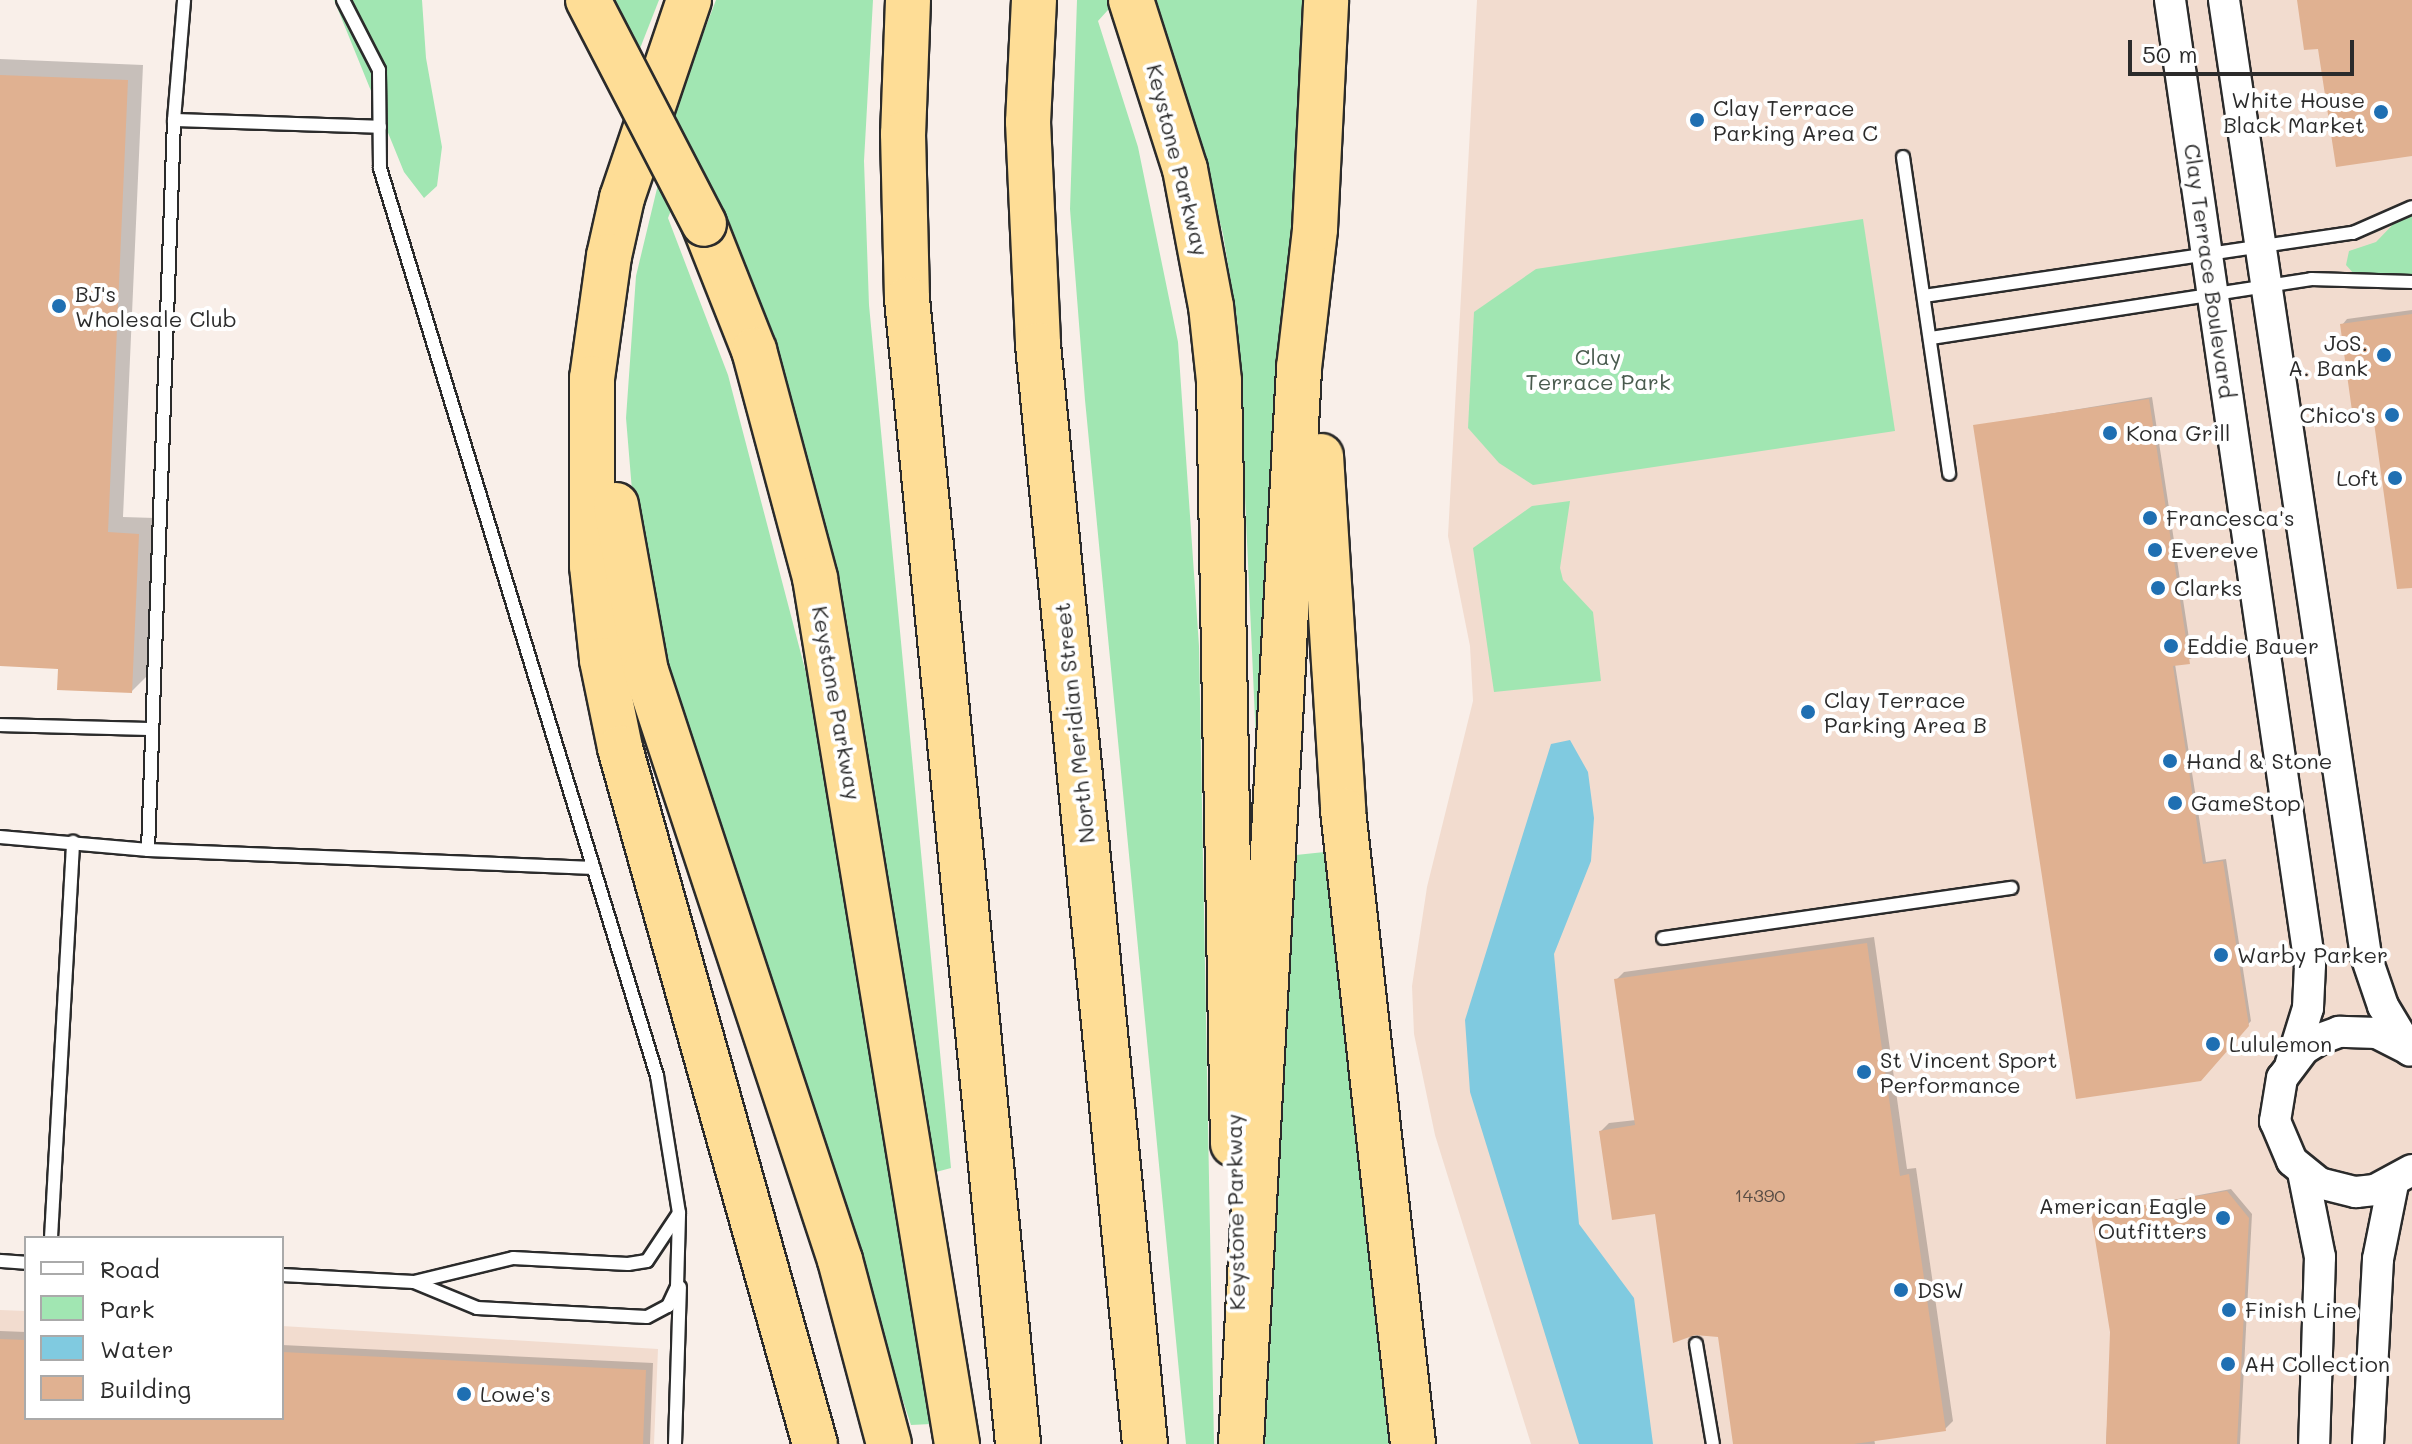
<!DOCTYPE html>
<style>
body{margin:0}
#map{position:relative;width:2412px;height:1444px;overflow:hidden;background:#f9efe9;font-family:Mali,sans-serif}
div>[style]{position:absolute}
.built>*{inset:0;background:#f2dccf}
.green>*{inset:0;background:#a1e6b2}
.water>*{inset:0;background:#80cae0}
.shadow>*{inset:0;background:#0003}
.building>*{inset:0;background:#e0b191}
.roads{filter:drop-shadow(2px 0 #2b2b2b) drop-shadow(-2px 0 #2b2b2b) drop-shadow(0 2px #2b2b2b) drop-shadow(0 -2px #2b2b2b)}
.service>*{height:12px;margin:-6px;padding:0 6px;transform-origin:6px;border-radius:6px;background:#fff}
.tertiary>*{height:30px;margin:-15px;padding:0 15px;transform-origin:15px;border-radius:15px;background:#fff}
.motorway>*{height:44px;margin:-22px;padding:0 22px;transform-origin:22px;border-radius:22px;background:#fedd96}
.bridges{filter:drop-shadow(2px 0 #2b2b2b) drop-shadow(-2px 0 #2b2b2b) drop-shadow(0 2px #2b2b2b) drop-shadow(0 -2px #2b2b2b)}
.motorway-bridge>*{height:44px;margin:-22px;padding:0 22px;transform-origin:22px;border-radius:22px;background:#fedd96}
.dots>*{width:22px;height:22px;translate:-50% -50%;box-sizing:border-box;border:4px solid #fff;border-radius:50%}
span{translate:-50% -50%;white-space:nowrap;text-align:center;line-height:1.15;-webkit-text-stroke:8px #fff;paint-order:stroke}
.number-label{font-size:18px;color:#584c44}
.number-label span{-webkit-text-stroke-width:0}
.poi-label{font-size:22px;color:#2b2b2b}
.right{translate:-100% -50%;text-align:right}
.left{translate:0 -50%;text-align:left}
.street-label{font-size:22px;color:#2b2b2b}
.park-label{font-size:22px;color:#485a4d}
.legend{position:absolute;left:24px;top:1236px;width:260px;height:184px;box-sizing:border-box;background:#fff;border:2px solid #aaa;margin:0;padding:10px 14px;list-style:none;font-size:24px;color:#2b2b2b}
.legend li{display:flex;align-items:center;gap:16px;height:40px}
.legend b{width:40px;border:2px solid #aaa}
.scale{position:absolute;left:2128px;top:40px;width:226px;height:36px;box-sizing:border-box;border:4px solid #2b2b2b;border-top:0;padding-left:10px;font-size:24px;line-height:28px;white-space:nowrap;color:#2b2b2b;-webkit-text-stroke:6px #fff;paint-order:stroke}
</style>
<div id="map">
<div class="built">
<div style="clip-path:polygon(1477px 0,2412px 0,2412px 1444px,1531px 1444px,1435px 1135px,1414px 1034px,1412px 986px,1427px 887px,1473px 701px,1470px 646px,1448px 536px)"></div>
<div style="clip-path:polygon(0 1310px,26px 1311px,26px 1418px,282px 1418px,282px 1326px,658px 1349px,654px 1444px,0 1444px)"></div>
</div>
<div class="green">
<div style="clip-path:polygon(334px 0,422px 0,426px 58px,442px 147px,437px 186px,424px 198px,404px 172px)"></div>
<div style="clip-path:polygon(611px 0,659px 0,639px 51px)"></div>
<div style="clip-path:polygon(716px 0,873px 0,864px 161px,869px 305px,951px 1168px,936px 1172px,841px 595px,820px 502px,766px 321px,693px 154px,668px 218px,728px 375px,806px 673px,931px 1424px,911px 1425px,680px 726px,638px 563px,626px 418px,636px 276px,679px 97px)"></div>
<div style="clip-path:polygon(1077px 0,1117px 0,1098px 21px,1138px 147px,1178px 342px,1199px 646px,1214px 1444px,1186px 1444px,1085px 400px,1070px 209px)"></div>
<div style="clip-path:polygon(1152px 0,1305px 0,1267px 740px,1256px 741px,1237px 319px,1223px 234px,1190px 107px)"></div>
<div style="clip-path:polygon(2412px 214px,2412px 275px,2355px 275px,2346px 265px,2349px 251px,2376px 242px,2402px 215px)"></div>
<div style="clip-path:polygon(1863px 219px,1895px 431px,1533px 485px,1499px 463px,1468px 428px,1474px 312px,1536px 269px)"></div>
<div style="clip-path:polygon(1570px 501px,1560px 568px,1563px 580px,1593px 612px,1601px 681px,1494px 692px,1473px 548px,1532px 506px)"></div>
<div style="clip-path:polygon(1334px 851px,1392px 1444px,1265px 1444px,1296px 855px)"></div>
</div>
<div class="water">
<div style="clip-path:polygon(1570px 740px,1588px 772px,1594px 818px,1591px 861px,1554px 954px,1579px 1224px,1634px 1298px,1653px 1444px,1579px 1444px,1470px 1092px,1465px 1020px,1551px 744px)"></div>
</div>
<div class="shadow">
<div style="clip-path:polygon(0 59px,143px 65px,123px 517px,155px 518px,148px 675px,132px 691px,60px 667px,0 664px)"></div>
<div style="clip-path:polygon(2412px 310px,2412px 568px,2373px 406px,2342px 325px,2347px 319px)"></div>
<div style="clip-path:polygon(2152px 397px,2192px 658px,2175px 664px,2206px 862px,2226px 859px,2251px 1021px,2200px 1079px,1976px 426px)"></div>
<div style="clip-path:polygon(1874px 937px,1907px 1169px,1916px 1168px,1953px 1421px,1945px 1429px,1874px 1439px,1875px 1444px,1735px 1444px,1719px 1335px,1656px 1212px,1601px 1131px,1609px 1123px,1636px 1120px,1616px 980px,1624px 972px)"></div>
<div style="clip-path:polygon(2231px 1189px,2252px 1214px,2240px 1444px,2106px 1444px,2112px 1332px,2093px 1215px)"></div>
<div style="clip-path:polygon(0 1331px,26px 1332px,26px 1418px,282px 1418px,282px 1345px,653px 1363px,650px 1444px,0 1444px)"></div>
</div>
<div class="building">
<div style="clip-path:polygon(2297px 0,2412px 0,2412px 156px,2336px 167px,2318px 49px,2304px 50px)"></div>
<div style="clip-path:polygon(0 75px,128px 80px,108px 532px,139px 534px,132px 693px,57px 690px,58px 669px,0 666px)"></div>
<div style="clip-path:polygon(2412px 314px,2412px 588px,2397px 589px,2372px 408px,2352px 411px,2340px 324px)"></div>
<div style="clip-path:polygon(2149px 399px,2190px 664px,2173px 666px,2203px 864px,2223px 861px,2249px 1026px,2201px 1081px,2076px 1099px,1973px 425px)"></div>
<div style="clip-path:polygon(1867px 943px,1900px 1176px,1909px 1174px,1946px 1431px,1854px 1444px,1733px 1444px,1718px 1337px,1695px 1335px,1673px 1343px,1655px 1214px,1612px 1220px,1599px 1131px,1635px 1125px,1614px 979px)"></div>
<div style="clip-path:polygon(2227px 1191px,2249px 1218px,2237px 1444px,2106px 1444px,2110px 1332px,2091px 1214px)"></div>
<div style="clip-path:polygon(0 1339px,26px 1340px,26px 1418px,282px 1418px,282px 1352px,646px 1370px,643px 1444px,0 1444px)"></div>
</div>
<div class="roads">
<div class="service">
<div style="left:174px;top:120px;width:206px;rotate:1.9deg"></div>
<div style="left:1903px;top:157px;width:320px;rotate:81.7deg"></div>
<div style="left:1924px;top:296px;width:434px;rotate:-8.4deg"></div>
<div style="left:2353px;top:233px;width:64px;rotate:-23.8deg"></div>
<div style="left:1931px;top:338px;width:385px;rotate:-8.8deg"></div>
<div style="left:2311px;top:279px;width:101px;rotate:1.7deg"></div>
<div style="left:0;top:725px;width:152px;rotate:1.5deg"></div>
<div style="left:0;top:837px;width:149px;rotate:5deg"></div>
<div style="left:148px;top:850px;width:446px;rotate:2.3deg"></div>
<div style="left:148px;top:850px;width:730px;rotate:-87.96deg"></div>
<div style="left:174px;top:120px;width:120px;rotate:-85.2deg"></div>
<div style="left:1663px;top:938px;width:352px;rotate:-8.2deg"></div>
<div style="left:51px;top:1238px;width:397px;rotate:-86.8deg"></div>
<div style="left:0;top:1261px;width:26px;rotate:4deg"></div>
<div style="left:282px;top:1275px;width:132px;rotate:3deg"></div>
<div style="left:414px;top:1282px;width:102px;rotate:-13.6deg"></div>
<div style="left:513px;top:1258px;width:115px;rotate:3deg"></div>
<div style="left:628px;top:1264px;width:19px;rotate:-9deg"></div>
<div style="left:647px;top:1261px;width:58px;rotate:-56.3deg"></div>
<div style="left:679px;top:1213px;width:139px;rotate:-99.1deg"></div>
<div style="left:657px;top:1076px;width:949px;rotate:-106.97deg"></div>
<div style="left:380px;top:168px;width:98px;rotate:-90.6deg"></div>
<div style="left:379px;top:70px;width:79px;rotate:-117.2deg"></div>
<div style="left:414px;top:1282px;width:68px;rotate:22.4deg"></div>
<div style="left:477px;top:1308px;width:170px;rotate:3deg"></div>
<div style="left:647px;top:1317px;width:24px;rotate:-28deg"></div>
<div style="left:668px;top:1306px;width:21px;rotate:-65deg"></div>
<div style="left:677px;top:1287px;width:73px;rotate:-88.4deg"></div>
<div style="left:1696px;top:1344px;width:101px;rotate:80.4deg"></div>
<div style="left:675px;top:1444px;width:157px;rotate:-88.2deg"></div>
</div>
<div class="tertiary">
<div style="left:2170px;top:0;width:975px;rotate:81.75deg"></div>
<div style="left:2310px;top:965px;width:43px;rotate:92.7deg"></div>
<div style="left:2308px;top:1008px;width:58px;rotate:107.2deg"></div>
<div style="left:2224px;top:0;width:966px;rotate:81.55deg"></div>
<div style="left:2366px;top:956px;width:53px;rotate:71.2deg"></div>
<div style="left:2383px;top:1006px;width:52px;rotate:59deg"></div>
<div style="left:2410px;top:1050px;width:37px;rotate:-153deg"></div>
<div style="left:2377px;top:1033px;width:38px;rotate:-178deg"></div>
<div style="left:2339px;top:1032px;width:20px;rotate:160deg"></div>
<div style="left:2320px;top:1039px;width:19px;rotate:148deg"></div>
<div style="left:2304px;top:1049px;width:36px;rotate:127deg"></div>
<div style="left:2282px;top:1078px;width:44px;rotate:99.2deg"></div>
<div style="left:2275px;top:1121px;width:43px;rotate:67deg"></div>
<div style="left:2292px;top:1161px;width:35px;rotate:39deg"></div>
<div style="left:2319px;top:1183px;width:38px;rotate:14deg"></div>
<div style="left:2356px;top:1192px;width:19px;rotate:-6deg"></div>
<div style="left:2375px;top:1190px;width:42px;rotate:-28.4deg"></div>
<div style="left:2303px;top:1172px;width:87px;rotate:78.7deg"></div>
<div style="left:2320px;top:1257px;width:187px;rotate:91.8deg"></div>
<div style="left:2368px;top:1444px;width:185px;rotate:-86.9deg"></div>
<div style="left:2378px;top:1259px;width:76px;rotate:-78.7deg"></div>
</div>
<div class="motorway">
<div style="left:689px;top:0;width:209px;rotate:108.7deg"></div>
<div style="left:622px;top:198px;width:59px;rotate:102.6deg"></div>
<div style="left:609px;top:256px;width:123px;rotate:97.9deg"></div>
<div style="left:592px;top:378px;width:188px;rotate:90deg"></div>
<div style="left:592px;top:566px;width:95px;rotate:83.9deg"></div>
<div style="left:602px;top:660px;width:90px;rotate:78.4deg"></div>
<div style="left:620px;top:748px;width:723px;rotate:74.35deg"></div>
<div style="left:908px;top:0;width:134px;rotate:92.1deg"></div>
<div style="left:903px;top:134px;width:165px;rotate:88.6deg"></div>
<div style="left:907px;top:299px;width:1150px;rotate:84.46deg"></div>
<div style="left:1034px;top:0;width:122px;rotate:92.8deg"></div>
<div style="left:1028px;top:122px;width:223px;rotate:87.4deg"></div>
<div style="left:1038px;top:345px;width:1104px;rotate:84.44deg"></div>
<div style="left:1131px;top:0;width:177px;rotate:72.3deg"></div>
<div style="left:1185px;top:169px;width:139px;rotate:79.3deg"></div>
<div style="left:1211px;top:306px;width:75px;rotate:83.9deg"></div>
<div style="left:1219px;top:381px;width:763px;rotate:88.95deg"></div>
<div style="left:704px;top:224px;width:136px;rotate:68.4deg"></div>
<div style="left:754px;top:350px;width:236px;rotate:75deg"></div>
<div style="left:815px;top:578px;width:878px;rotate:80.69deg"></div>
<div style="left:1321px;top:456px;width:355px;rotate:86.4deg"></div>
<div style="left:1343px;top:810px;width:638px;rotate:83.7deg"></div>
<div style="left:616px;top:505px;width:169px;rotate:79.8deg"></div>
<div style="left:646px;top:671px;width:620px;rotate:71.77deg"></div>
<div style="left:840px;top:1260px;width:190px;rotate:75.1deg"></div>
<div style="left:1241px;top:1444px;width:1078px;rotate:-86.91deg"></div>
<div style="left:1299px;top:368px;width:140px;rotate:-83.4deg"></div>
<div style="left:1315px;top:229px;width:229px;rotate:-87.2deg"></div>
</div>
</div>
<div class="bridges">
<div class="motorway-bridge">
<div style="left:588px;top:0;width:252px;rotate:62.6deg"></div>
</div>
</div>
<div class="dots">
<div style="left:2381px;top:112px;background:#1f6fb2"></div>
<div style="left:1697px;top:120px;background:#1f6fb2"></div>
<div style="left:59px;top:306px;background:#1f6fb2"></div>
<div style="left:2384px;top:355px;background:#1f6fb2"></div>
<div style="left:2392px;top:415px;background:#1f6fb2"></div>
<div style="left:2110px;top:433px;background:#1f6fb2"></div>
<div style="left:2395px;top:478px;background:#1f6fb2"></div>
<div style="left:2150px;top:518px;background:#1f6fb2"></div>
<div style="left:2155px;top:550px;background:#1f6fb2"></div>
<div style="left:2158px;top:588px;background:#1f6fb2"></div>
<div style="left:2171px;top:646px;background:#1f6fb2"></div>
<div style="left:1808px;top:712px;background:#1f6fb2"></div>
<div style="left:2170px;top:761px;background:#1f6fb2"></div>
<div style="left:2175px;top:803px;background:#1f6fb2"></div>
<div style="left:2221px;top:955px;background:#1f6fb2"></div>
<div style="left:2213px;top:1044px;background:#1f6fb2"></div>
<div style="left:1864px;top:1072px;background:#1f6fb2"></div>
<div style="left:2223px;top:1218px;background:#1f6fb2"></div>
<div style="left:1901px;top:1290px;background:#1f6fb2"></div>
<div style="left:2229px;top:1310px;background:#1f6fb2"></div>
<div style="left:2228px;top:1364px;background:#1f6fb2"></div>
<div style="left:464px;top:1394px;background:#1f6fb2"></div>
</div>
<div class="number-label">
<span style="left:1760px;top:1195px">14390</span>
</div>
<div class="poi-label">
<span class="right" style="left:2365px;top:112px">White House<br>Black Market</span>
<span class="left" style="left:1713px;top:120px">Clay Terrace<br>Parking Area C</span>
<span class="left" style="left:75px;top:306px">BJ's<br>Wholesale Club</span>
<span class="right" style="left:2368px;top:355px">JoS.<br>A. Bank</span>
<span class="right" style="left:2376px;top:415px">Chico's</span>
<span class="left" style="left:2126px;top:433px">Kona Grill</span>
<span class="right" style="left:2379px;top:478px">Loft</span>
<span class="left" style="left:2166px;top:518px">Francesca's</span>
<span class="left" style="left:2171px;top:550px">Evereve</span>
<span class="left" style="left:2174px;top:588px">Clarks</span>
<span class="left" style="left:2187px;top:646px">Eddie Bauer</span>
<span class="left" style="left:1824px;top:712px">Clay Terrace<br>Parking Area B</span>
<span class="left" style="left:2186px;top:761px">Hand &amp; Stone</span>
<span class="left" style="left:2191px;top:803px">GameStop</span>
<span class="left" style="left:2237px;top:955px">Warby Parker</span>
<span class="left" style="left:2229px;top:1044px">Lululemon</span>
<span class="left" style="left:1880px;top:1072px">St Vincent Sport<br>Performance</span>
<span class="right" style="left:2207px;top:1218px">American Eagle<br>Outfitters</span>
<span class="left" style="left:1917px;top:1290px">DSW</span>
<span class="left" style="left:2245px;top:1310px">Finish Line</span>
<span class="left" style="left:2244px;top:1364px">AH Collection</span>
<span class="left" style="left:480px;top:1394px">Lowe's</span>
</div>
<div class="street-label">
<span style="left:1178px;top:160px;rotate:76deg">Keystone Parkway</span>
<span style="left:2210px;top:271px;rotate:82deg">Clay Terrace Boulevard</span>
<span style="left:837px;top:703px;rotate:80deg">Keystone Parkway</span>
<span style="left:1074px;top:723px;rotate:-96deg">North Meridian Street</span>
<span style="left:1235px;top:1212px;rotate:-91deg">Keystone Parkway</span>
</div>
<div class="park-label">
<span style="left:1598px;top:369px">Clay<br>Terrace Park</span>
</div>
<ul class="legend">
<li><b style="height:10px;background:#fff"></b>Road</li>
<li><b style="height:22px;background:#a1e6b2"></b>Park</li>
<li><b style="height:22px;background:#80cae0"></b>Water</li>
<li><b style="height:22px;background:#e0b191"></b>Building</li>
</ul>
<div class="scale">50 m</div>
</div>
